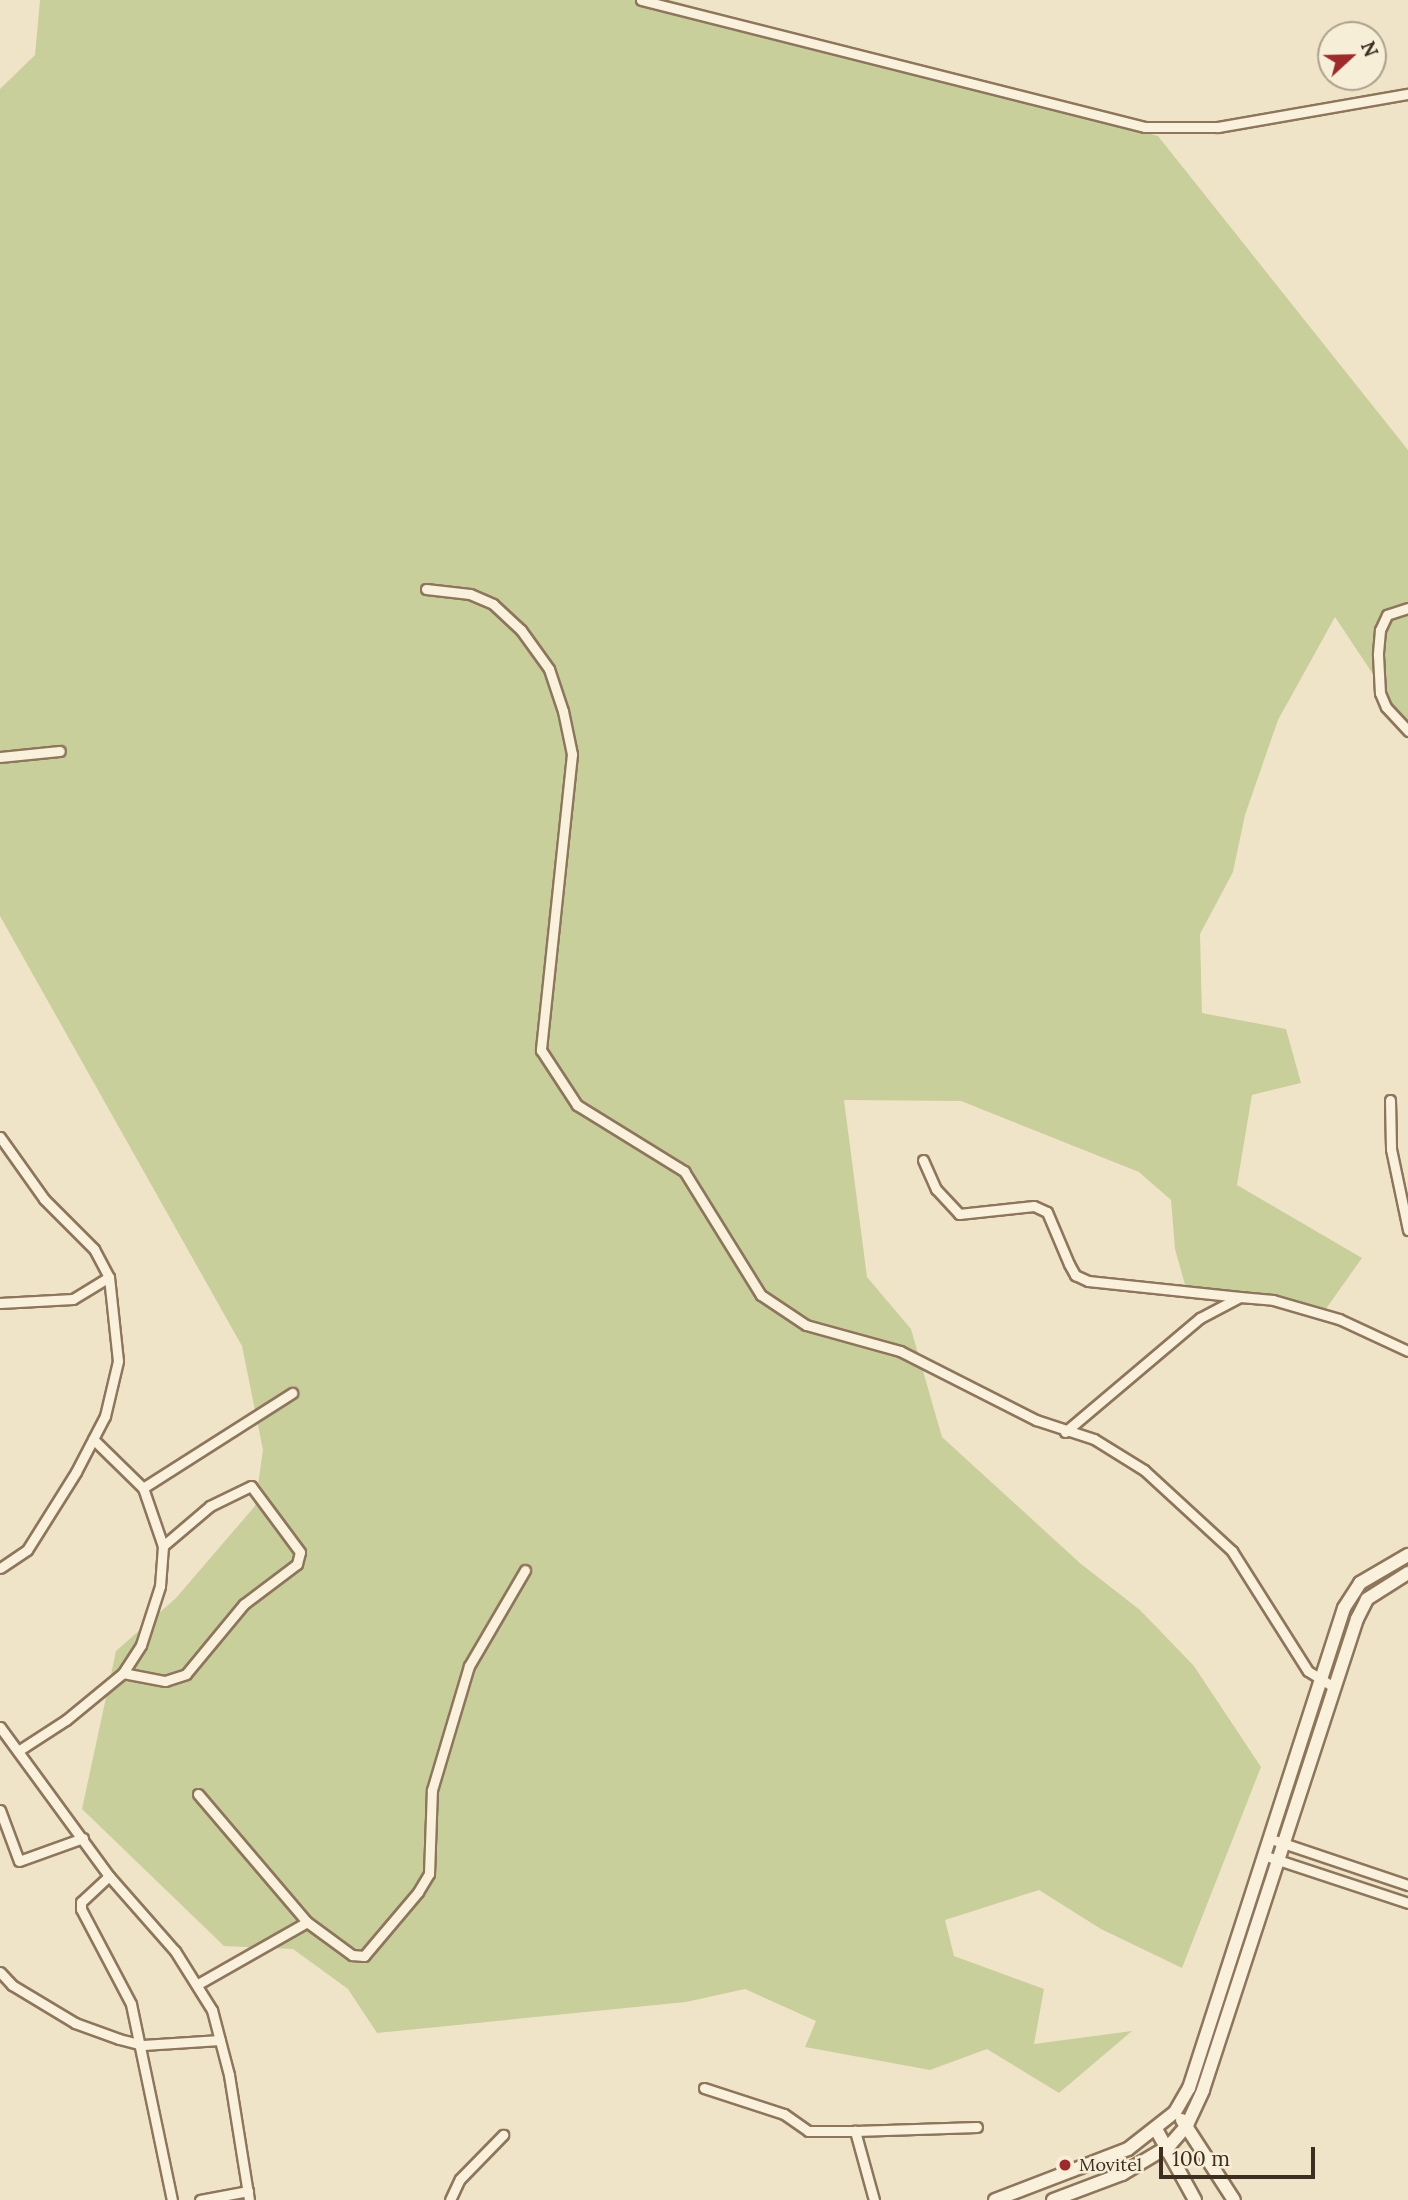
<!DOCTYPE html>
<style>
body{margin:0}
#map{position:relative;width:1408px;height:2200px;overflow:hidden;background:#f0e4c8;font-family:Lora,serif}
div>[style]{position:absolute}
.green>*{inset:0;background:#c9cf9b}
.roads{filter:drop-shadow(2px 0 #8d765c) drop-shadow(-2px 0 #8d765c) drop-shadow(0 2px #8d765c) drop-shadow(0 -2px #8d765c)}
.street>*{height:9px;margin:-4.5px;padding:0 4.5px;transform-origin:4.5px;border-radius:4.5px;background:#faf1dc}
.secondary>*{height:12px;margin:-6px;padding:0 6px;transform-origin:6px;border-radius:6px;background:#faf1dc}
.dots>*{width:19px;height:19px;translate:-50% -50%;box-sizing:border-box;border:4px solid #f7eed8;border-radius:50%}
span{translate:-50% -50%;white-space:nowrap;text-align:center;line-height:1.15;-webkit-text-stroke:5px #f7eed8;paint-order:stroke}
.poi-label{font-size:18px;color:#3d2e20}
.left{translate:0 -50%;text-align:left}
.north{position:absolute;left:1317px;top:21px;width:70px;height:70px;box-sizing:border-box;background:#f7eed8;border:2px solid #ada18e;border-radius:50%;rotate:68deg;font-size:19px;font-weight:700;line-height:28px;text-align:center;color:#3d2e20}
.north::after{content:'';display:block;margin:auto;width:24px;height:32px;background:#9e2a2b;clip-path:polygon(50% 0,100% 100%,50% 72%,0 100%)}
.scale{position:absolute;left:1159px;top:2147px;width:156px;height:32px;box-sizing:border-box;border:4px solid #3d2e20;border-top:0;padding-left:9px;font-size:21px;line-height:24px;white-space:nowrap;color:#3d2e20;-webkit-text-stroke:5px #f7eed8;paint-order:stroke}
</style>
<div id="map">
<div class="green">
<div style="clip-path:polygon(40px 0,670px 0,1158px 136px,1408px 450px,1408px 727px,1335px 617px,1278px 720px,1245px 815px,1233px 872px,1200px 934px,1202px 1013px,1286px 1029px,1301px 1083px,1252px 1095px,1237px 1185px,1362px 1258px,1323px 1313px,1187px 1292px,1175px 1249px,1171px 1200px,1139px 1172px,961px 1101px,844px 1100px,867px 1277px,911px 1329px,942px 1437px,1081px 1564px,1140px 1610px,1194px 1666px,1261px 1767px,1182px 1968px,1101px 1929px,1039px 1890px,945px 1920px,954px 1956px,1044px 1989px,1034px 2044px,1132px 2031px,1059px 2093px,987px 2049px,930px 2070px,805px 2047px,816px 2021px,745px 1989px,686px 2002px,377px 2033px,348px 1989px,293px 1949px,224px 1946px,82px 1809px,116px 1651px,176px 1598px,255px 1506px,263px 1450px,242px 1346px,0 916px,0 89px,35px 55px)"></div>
</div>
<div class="roads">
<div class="street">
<div style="left:641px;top:0;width:520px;rotate:14.14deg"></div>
<div style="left:1145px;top:127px;width:73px"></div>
<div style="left:1218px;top:127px;width:193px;rotate:-9.9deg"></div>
<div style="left:426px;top:589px;width:44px;rotate:6.5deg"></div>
<div style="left:470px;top:594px;width:25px;rotate:23deg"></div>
<div style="left:493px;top:604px;width:38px;rotate:43deg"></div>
<div style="left:521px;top:630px;width:48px;rotate:54.3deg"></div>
<div style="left:549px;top:669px;width:44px;rotate:71.6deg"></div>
<div style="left:563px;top:711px;width:44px;rotate:78.2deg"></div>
<div style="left:572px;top:754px;width:298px;rotate:96deg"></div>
<div style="left:541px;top:1050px;width:66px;rotate:56.8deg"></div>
<div style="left:577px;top:1105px;width:126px;rotate:31.7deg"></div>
<div style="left:684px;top:1171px;width:146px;rotate:58.2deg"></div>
<div style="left:761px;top:1295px;width:54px;rotate:33.7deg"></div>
<div style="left:806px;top:1325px;width:98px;rotate:15.5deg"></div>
<div style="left:900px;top:1351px;width:153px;rotate:26.9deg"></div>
<div style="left:1036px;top:1420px;width:61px;rotate:18.1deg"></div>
<div style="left:1094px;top:1439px;width:59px;rotate:31.8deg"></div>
<div style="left:1144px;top:1470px;width:120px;rotate:42.6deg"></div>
<div style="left:1232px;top:1551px;width:142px;rotate:57.7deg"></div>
<div style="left:1308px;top:1671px;width:31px;rotate:32deg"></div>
<div style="left:1408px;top:608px;width:22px;rotate:162deg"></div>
<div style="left:1387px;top:615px;width:17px;rotate:115deg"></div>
<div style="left:1380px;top:630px;width:25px;rotate:95deg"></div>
<div style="left:1378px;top:655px;width:38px;rotate:87deg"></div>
<div style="left:1380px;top:693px;width:15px;rotate:67deg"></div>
<div style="left:1386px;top:707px;width:33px;rotate:47deg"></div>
<div style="left:0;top:757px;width:60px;rotate:-5.7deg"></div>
<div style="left:1390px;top:1100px;width:49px;rotate:88.8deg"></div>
<div style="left:1391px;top:1149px;width:83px;rotate:78.1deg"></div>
<div style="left:0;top:1137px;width:76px;rotate:54.6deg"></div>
<div style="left:44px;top:1199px;width:71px;rotate:45deg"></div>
<div style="left:94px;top:1249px;width:32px;rotate:62deg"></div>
<div style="left:109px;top:1277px;width:84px;rotate:83.9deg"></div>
<div style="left:118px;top:1361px;width:57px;rotate:103.3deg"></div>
<div style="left:105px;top:1416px;width:63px;rotate:117.4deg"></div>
<div style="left:76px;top:1472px;width:92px;rotate:122.1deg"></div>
<div style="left:27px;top:1550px;width:32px;rotate:146deg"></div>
<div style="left:923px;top:1160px;width:32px;rotate:66deg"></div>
<div style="left:936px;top:1189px;width:34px;rotate:47deg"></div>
<div style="left:959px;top:1214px;width:75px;rotate:-6.1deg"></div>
<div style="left:1034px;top:1206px;width:14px;rotate:25deg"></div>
<div style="left:1047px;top:1212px;width:56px;rotate:67.1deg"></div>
<div style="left:1069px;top:1264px;width:13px;rotate:61deg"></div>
<div style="left:1075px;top:1275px;width:14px;rotate:25deg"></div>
<div style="left:1088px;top:1281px;width:153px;rotate:6deg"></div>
<div style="left:0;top:1303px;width:73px;rotate:-3.1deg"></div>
<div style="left:73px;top:1299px;width:42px;rotate:-31.4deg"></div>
<div style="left:1065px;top:1432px;width:177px;rotate:-40.2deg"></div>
<div style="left:1200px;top:1318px;width:45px;rotate:-27.7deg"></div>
<div style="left:1240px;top:1297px;width:33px;rotate:5deg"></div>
<div style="left:1273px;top:1300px;width:69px;rotate:16.1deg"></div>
<div style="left:1339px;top:1319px;width:76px;rotate:24.9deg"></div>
<div style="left:143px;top:1488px;width:177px;rotate:-32.5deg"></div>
<div style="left:123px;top:1673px;width:43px;rotate:10.8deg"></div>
<div style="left:165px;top:1681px;width:22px;rotate:-18deg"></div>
<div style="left:186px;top:1674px;width:91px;rotate:-50.4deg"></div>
<div style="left:244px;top:1604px;width:66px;rotate:-37deg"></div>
<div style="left:297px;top:1564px;width:12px;rotate:-76deg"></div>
<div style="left:300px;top:1552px;width:82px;rotate:-126.6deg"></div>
<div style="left:251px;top:1486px;width:46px;rotate:154deg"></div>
<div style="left:210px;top:1506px;width:62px;rotate:139.6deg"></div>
<div style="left:0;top:1727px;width:185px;rotate:53.8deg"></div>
<div style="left:109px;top:1876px;width:100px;rotate:48.7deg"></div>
<div style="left:175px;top:1951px;width:70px;rotate:57.9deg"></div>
<div style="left:212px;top:2010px;width:67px;rotate:75.3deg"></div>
<div style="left:229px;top:2075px;width:127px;rotate:80.9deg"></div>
<div style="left:18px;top:1751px;width:57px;rotate:-32.9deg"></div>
<div style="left:66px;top:1720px;width:74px;rotate:-39.5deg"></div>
<div style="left:123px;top:1673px;width:33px;rotate:-57deg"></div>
<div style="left:141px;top:1645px;width:62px;rotate:-72.1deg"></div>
<div style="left:160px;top:1586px;width:40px;rotate:-85.7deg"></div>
<div style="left:163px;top:1546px;width:61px;rotate:-109deg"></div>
<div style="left:143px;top:1488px;width:70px;rotate:-135.6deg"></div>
<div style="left:198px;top:1794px;width:168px;rotate:49.6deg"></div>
<div style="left:307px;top:1922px;width:56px;rotate:36.3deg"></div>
<div style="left:352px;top:1955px;width:12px;rotate:5deg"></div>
<div style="left:364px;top:1956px;width:84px;rotate:-49.8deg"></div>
<div style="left:418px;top:1892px;width:21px;rotate:-59deg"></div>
<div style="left:429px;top:1874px;width:84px;rotate:-88deg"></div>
<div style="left:432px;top:1790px;width:129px;rotate:-73.4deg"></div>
<div style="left:469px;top:1666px;width:111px;rotate:-59.7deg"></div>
<div style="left:0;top:1810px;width:54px;rotate:69.6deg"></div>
<div style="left:19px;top:1861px;width:68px;rotate:-19.8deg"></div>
<div style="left:1271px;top:1839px;width:145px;rotate:18.6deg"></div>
<div style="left:1266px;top:1856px;width:150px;rotate:18.3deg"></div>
<div style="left:109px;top:1876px;width:38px;rotate:137deg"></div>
<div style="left:81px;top:1902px;width:7px;rotate:90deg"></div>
<div style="left:81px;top:1909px;width:107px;rotate:62.2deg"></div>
<div style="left:131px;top:2004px;width:200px;rotate:78.2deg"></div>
<div style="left:0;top:1972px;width:18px;rotate:47deg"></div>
<div style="left:12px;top:1985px;width:74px;rotate:31.1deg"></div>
<div style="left:75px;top:2023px;width:47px;rotate:20deg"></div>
<div style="left:119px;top:2039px;width:25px;rotate:14deg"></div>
<div style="left:143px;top:2045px;width:77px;rotate:-3.7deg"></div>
<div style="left:198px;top:1984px;width:125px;rotate:-29.6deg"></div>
<div style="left:704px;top:2088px;width:84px;rotate:18deg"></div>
<div style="left:784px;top:2114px;width:29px;rotate:35deg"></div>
<div style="left:808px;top:2131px;width:47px"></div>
<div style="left:200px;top:2200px;width:49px;rotate:-10.6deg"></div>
<div style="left:450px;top:2200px;width:23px;rotate:-65deg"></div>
<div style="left:460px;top:2179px;width:62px;rotate:-45.7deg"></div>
<div style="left:874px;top:2200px;width:72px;rotate:-105.4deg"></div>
<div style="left:855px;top:2131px;width:122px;rotate:-1.9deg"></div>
</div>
<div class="secondary">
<div style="left:1182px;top:2120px;width:95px;rotate:57deg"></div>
<div style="left:1157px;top:2131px;width:79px;rotate:61.2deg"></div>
<div style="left:995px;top:2200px;width:142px;rotate:-21deg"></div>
<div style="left:1128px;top:2149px;width:60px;rotate:-38.2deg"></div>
<div style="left:1175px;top:2112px;width:28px;rotate:-60deg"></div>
<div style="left:1189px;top:2088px;width:504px;rotate:-72.1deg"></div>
<div style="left:1344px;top:1608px;width:30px;rotate:-57deg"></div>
<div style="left:1360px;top:1583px;width:56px;rotate:-30.3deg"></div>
<div style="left:1053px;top:2200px;width:74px;rotate:-20.6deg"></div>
<div style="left:1122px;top:2174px;width:55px;rotate:-30.8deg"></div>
<div style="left:1169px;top:2146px;width:28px;rotate:-49deg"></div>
<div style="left:1187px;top:2125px;width:38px;rotate:-65deg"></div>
<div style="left:1203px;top:2090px;width:496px;rotate:-71.9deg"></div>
<div style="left:1357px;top:1619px;width:22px;rotate:-63deg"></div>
<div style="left:1367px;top:1599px;width:49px;rotate:-32.4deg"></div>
</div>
</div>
<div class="dots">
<div style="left:1065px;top:2165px;background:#9e2a2b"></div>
</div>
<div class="poi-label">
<span class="left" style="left:1079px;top:2165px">Movitel</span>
</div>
<div class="north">N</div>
<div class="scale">100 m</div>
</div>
